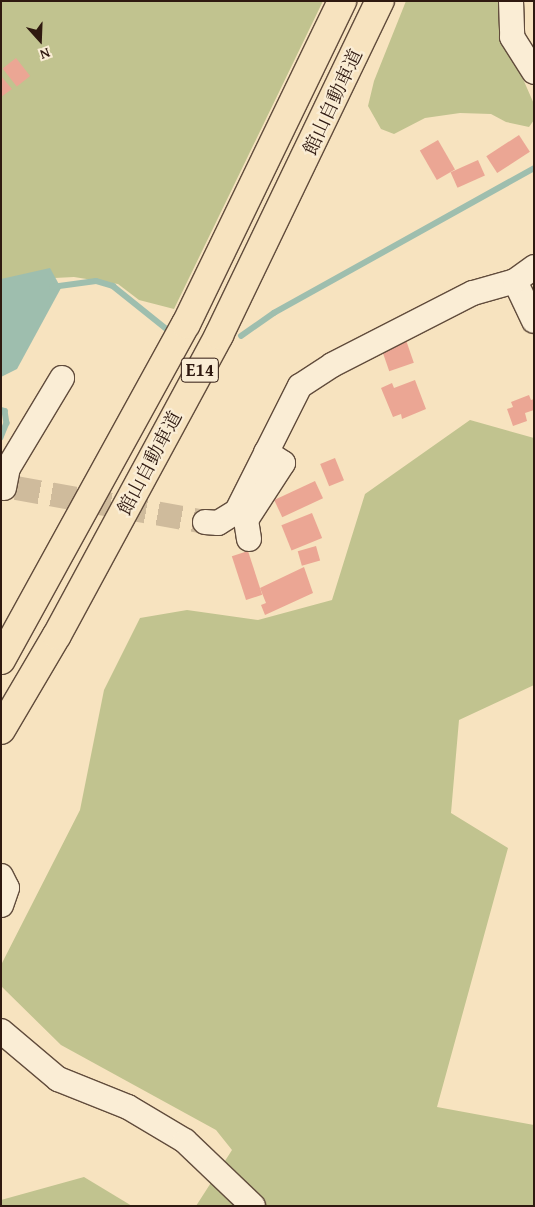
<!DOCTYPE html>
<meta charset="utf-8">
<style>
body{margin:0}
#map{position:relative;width:535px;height:1207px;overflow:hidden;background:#f7e3bf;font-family:"Gentium Book Plus","Noto Serif JP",serif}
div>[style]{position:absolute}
.green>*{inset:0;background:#c1c38f}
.water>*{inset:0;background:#9ebeae}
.stream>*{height:5.5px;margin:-2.75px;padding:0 2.75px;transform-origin:2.75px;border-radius:2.75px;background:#9ebeae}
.building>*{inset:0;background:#eba694;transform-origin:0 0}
.minor-tunnel>*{height:24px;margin-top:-12px;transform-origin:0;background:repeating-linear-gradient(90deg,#cfbb9c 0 24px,transparent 0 36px)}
.roads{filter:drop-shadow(1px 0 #614c3c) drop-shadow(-1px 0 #614c3c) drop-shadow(0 1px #614c3c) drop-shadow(0 -1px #614c3c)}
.minor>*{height:24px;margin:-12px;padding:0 12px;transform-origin:12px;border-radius:12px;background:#faedd5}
.highway>*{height:28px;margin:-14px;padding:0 14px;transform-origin:14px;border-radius:14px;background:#f7e3bf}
span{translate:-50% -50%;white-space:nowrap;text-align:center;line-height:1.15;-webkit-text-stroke:4.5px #faedd5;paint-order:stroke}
.shield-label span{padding:1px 4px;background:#faedd5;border:1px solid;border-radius:4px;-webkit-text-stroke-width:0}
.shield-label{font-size:18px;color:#2f1910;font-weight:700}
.street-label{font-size:19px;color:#2f1910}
.frame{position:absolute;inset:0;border:2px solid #2f1910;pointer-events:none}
.north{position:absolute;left:15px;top:15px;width:50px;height:50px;-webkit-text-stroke:4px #faedd5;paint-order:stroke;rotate:160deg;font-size:14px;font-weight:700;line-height:20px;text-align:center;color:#2f1910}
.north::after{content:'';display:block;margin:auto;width:18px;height:22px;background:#2f1910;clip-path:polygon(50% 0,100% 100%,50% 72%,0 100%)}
</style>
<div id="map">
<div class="green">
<div style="clip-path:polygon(1px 1px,323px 1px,174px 309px,139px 300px,118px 284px,74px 277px,35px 279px,1px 289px)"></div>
<div style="clip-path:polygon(406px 1px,501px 1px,512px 54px,534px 104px,534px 120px,529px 127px,506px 122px,491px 114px,460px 113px,425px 118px,394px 134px,381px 129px,368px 106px,374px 81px)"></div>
<div style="clip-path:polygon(470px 420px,534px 438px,534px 685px,459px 720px,451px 813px,508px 848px,437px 1107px,534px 1125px,534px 1206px,196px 1206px,232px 1150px,216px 1130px,61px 1045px,1px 986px,1px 965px,80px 810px,104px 690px,140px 618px,187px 610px,258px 620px,332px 600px,365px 494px)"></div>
<div style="clip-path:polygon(84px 1177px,132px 1206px,1px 1206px,1px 1200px)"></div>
</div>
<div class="water">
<div style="clip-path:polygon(50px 268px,61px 288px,17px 369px,1px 377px,1px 279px)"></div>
</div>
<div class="stream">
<div style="left:52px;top:287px;width:44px;rotate:-7.8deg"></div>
<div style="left:96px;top:281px;width:18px;rotate:16deg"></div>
<div style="left:113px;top:286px;width:70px;rotate:38.7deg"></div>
<div style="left:241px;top:336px;width:40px;rotate:-34.9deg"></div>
<div style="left:274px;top:313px;width:298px;rotate:-29.1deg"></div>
<div style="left:1px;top:410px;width:4px;rotate:14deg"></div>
<div style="left:5px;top:411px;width:12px;rotate:81deg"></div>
<div style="left:7px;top:423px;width:16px;rotate:112deg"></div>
</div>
<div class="building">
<div style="left:16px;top:58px;width:23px;height:17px;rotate:52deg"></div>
<div style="clip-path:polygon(1px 76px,12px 89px,1px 97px)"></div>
<div style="left:519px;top:135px;width:20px;height:39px;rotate:57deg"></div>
<div style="left:438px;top:140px;width:34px;height:21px;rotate:60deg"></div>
<div style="left:478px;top:160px;width:17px;height:30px;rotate:66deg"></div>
<div style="left:406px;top:340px;width:24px;height:26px;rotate:71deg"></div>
<div style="clip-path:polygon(415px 380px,426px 409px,402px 419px,401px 414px,393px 417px,381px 388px,392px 383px,394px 388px)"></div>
<div style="clip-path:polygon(529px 395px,531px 400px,534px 399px,534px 410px,525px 413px,527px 421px,513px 426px,507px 409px,513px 407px,511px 402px)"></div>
<div style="left:335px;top:458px;width:24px;height:16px;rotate:68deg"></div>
<div style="left:315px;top:481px;width:19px;height:45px;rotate:65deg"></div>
<div style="left:312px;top:513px;width:27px;height:33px;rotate:68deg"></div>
<div style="left:316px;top:546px;width:15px;height:19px;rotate:74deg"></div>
<div style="left:248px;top:551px;width:46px;height:17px;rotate:72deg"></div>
<div style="clip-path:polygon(304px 567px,313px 593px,265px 615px,261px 605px,266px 603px,260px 588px)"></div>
</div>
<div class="minor-tunnel">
<div style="left:16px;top:488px;width:192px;rotate:10.2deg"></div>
</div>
<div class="roads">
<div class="minor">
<div style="left:511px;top:1px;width:36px;rotate:88deg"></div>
<div style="left:512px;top:37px;width:41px;rotate:57.8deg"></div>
<div style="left:515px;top:281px;width:44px;rotate:64.6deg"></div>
<div style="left:4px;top:488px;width:20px;rotate:-79deg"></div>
<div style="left:8px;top:468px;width:105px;rotate:-59deg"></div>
<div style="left:205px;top:522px;width:13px;rotate:4deg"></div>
<div style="left:218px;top:523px;width:22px;rotate:-32deg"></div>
<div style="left:237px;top:511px;width:140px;rotate:-63.3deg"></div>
<div style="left:300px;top:386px;width:38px;rotate:-33deg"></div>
<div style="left:332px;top:365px;width:158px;rotate:-27.1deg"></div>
<div style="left:473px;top:293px;width:44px;rotate:-15.9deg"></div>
<div style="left:515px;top:281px;width:24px;rotate:-36deg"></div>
<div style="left:249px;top:539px;width:19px;rotate:-99deg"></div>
<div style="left:246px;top:520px;width:68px;rotate:-57deg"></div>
<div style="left:283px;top:463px;width:20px;rotate:-147deg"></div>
<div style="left:1px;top:876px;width:13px;rotate:63deg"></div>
<div style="left:7px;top:888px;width:18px;rotate:109deg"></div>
<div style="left:1px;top:1031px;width:75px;rotate:40.1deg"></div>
<div style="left:58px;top:1079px;width:75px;rotate:21.8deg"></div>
<div style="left:128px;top:1107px;width:66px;rotate:30.8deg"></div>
<div style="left:185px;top:1141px;width:94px;rotate:43.7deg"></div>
</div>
<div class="highway">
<div style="left:1px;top:660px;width:384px;rotate:-61.2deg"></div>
<div style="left:186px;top:324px;width:359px;rotate:-64.2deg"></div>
<div style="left:1px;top:730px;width:110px;rotate:-59.5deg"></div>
<div style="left:57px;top:635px;width:341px;rotate:-61.6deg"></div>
<div style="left:219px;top:335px;width:371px;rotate:-64.3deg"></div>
</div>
</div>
<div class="shield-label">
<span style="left:200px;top:370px">E14</span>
</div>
<div class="street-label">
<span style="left:333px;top:102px;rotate:-65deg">館山自動車道</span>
<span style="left:150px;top:463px;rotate:-62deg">館山自動車道</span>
</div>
<div class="frame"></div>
<div class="north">N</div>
</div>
